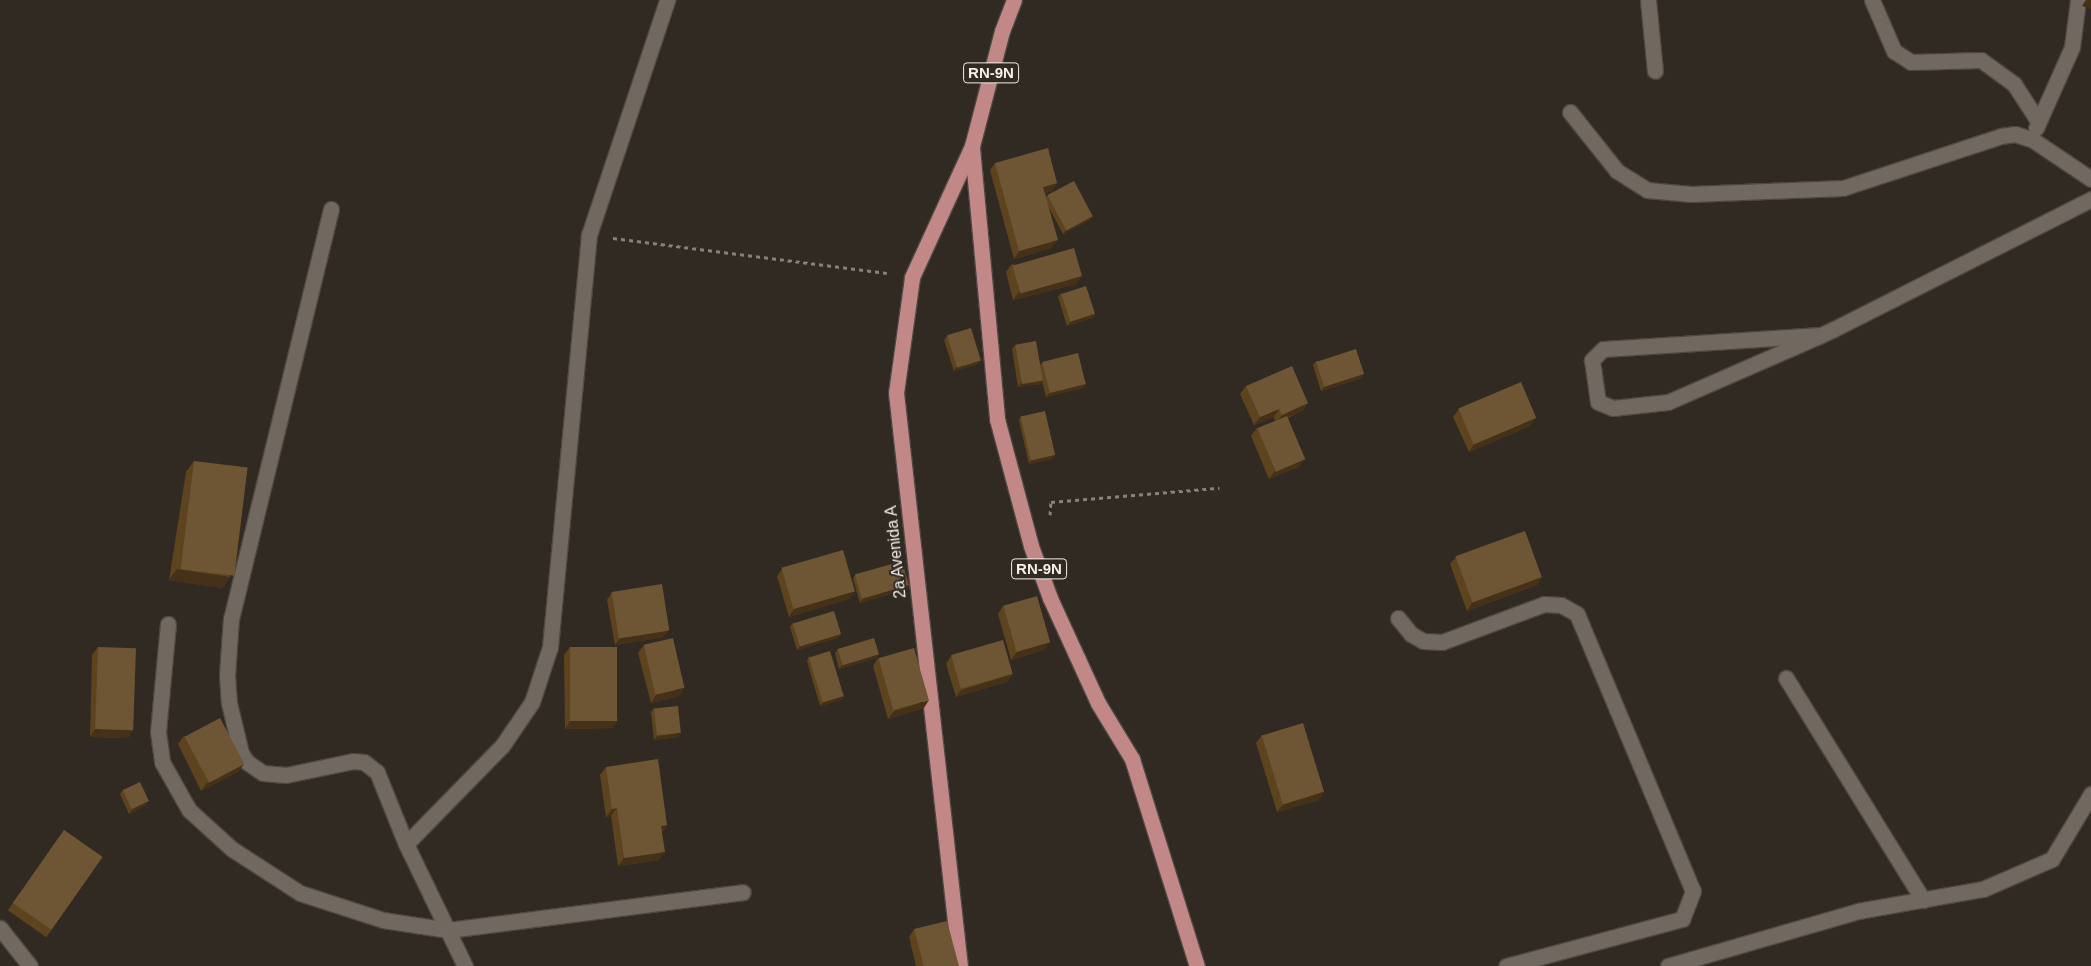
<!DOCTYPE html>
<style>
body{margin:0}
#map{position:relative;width:2091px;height:966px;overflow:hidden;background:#312a22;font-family:Helvetica,sans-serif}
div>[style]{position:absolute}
.path>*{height:3px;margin-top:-1.5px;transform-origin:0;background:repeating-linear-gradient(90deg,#87817a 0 4px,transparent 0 8px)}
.roads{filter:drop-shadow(1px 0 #4e4842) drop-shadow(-1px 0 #4e4842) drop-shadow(0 1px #4e4842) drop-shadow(0 -1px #4e4842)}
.minor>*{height:15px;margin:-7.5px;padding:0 7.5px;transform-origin:7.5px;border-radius:7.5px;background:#716960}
.major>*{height:15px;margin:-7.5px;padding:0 7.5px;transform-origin:7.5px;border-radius:7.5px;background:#c28888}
.wall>*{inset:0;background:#5e431f;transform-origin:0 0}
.shaded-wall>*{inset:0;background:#453117}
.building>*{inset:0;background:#6e5635;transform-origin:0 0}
span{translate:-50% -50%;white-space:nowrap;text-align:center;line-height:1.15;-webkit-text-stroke:4px #312a22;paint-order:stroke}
.shield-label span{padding:1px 4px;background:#312a22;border:1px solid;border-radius:4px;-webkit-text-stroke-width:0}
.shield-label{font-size:15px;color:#f4f0eb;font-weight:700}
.street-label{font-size:16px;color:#f4f0eb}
</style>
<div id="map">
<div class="path">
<div style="left:613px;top:238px;width:276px;rotate:7.3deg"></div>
<div style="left:1050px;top:515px;width:13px;rotate:-86deg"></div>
<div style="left:1051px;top:502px;width:169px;rotate:-4.8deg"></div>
</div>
<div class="roads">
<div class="minor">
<div style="left:1648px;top:0;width:71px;rotate:84.4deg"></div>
<div style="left:1872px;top:0;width:56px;rotate:66.7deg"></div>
<div style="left:1894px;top:51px;width:20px;rotate:33deg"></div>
<div style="left:1911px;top:62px;width:70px;rotate:-1.6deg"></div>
<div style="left:1981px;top:60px;width:41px;rotate:36deg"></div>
<div style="left:2014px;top:84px;width:44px;rotate:57deg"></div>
<div style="left:1570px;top:112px;width:75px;rotate:51.5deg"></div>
<div style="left:1617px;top:171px;width:36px;rotate:32deg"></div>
<div style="left:1647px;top:190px;width:44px;rotate:5.2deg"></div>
<div style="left:1691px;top:194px;width:152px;rotate:-2.3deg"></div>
<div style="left:1843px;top:188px;width:166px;rotate:-18.2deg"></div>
<div style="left:2001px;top:136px;width:14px;rotate:-8deg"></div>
<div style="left:2015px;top:134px;width:19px;rotate:18deg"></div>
<div style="left:2033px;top:140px;width:70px;rotate:33.9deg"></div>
<div style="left:2036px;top:128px;width:89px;rotate:-66deg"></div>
<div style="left:2072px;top:47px;width:47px;rotate:-82.7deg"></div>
<div style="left:331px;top:209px;width:421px;rotate:103.7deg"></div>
<div style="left:231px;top:618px;width:57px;rotate:94deg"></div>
<div style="left:227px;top:675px;width:28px;rotate:86deg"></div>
<div style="left:229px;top:703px;width:51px;rotate:76.5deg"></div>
<div style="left:241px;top:753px;width:11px;rotate:56deg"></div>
<div style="left:247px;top:762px;width:19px;rotate:35deg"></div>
<div style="left:263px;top:773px;width:23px;rotate:5deg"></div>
<div style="left:286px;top:775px;width:68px;rotate:-11.8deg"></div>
<div style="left:353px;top:761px;width:11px;rotate:5deg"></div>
<div style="left:364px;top:762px;width:16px;rotate:38deg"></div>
<div style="left:377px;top:772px;width:78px;rotate:68.1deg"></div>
<div style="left:406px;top:844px;width:136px;rotate:64.2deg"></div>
<div style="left:1821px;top:335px;width:218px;rotate:176.3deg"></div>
<div style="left:1603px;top:349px;width:16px;rotate:135deg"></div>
<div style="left:1592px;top:360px;width:42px;rotate:81.9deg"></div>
<div style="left:1598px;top:402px;width:16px;rotate:22deg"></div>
<div style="left:1613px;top:408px;width:55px;rotate:-6.2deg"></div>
<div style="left:1668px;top:402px;width:167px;rotate:-23.6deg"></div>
<div style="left:1821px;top:335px;width:14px;rotate:-25deg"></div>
<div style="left:1834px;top:329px;width:288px;rotate:-26.8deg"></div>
<div style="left:1398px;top:618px;width:21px;rotate:51deg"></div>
<div style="left:1411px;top:634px;width:14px;rotate:30deg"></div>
<div style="left:1423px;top:641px;width:19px;rotate:3deg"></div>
<div style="left:1442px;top:642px;width:109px;rotate:-20.4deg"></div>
<div style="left:1544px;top:604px;width:17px;rotate:3deg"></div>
<div style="left:1561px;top:605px;width:18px;rotate:29deg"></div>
<div style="left:1577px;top:614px;width:300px;rotate:67.3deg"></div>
<div style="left:1693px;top:891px;width:30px;rotate:111deg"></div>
<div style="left:1682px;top:919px;width:182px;rotate:165deg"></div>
<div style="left:168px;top:624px;width:108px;rotate:95.3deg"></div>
<div style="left:158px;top:732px;width:30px;rotate:82deg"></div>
<div style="left:162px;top:762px;width:55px;rotate:60.6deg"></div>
<div style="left:189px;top:810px;width:58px;rotate:42.2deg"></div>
<div style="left:232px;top:849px;width:81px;rotate:32.9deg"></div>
<div style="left:300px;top:893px;width:87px;rotate:18deg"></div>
<div style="left:383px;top:920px;width:66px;rotate:8.7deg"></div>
<div style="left:448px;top:930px;width:297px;rotate:-7.3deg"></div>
<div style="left:1786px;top:678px;width:261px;rotate:58.3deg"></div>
<div style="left:406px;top:844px;width:137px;rotate:-45.6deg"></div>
<div style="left:502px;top:746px;width:53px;rotate:-55.7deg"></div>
<div style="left:532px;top:702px;width:58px;rotate:-71.9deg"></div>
<div style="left:550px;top:647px;width:414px;rotate:-84.6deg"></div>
<div style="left:589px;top:235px;width:248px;rotate:-71.6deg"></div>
<div style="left:0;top:928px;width:48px;rotate:51.7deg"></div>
<div style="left:1668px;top:966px;width:198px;rotate:-16.1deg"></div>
<div style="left:1858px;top:911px;width:127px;rotate:-10deg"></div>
<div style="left:1983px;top:889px;width:75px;rotate:-23.5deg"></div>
<div style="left:2052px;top:859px;width:76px;rotate:-59deg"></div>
</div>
<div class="major">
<div style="left:972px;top:148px;width:272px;rotate:84.7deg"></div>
<div style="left:997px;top:419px;width:131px;rotate:75deg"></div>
<div style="left:1031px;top:546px;width:55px;rotate:69.9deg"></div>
<div style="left:1050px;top:598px;width:115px;rotate:65.4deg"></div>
<div style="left:1098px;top:703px;width:66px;rotate:58.7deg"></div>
<div style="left:1132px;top:759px;width:217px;rotate:72.6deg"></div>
<div style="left:960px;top:966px;width:577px;rotate:-96.37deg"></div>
<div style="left:896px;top:393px;width:117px;rotate:-82.1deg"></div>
<div style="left:912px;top:277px;width:144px;rotate:-65.4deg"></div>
<div style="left:972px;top:146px;width:119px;rotate:-75.4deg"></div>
<div style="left:1002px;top:31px;width:33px;rotate:-69deg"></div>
</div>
</div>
<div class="wall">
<div style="clip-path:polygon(995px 163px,1057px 183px,1052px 191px,1045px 193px,1046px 197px,1048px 195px,1090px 220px,1063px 234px,1048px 206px,1052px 248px,1014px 259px,990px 170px)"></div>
<div style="clip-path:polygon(1012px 264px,1076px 284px,1013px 300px,1006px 272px)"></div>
<div style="clip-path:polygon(1061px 293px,1095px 314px,1092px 318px,1067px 326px,1058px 297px)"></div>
<div style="clip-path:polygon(947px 336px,978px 364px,954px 371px,944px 340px)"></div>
<div style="clip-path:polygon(1015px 345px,1040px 365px,1042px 363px,1086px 384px,1083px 388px,1046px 397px,1042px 381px,1040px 384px,1018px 387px,1012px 349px)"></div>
<div style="clip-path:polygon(1316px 361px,1364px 374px,1361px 378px,1321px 391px,1313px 365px)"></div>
<div style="clip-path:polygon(1246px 386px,1308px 403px,1303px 410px,1288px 418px,1299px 467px,1269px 479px,1251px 436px,1257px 428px,1275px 421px,1274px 417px,1254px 425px,1240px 394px)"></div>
<div style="clip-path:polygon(1459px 409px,1530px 426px,1469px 452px,1453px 417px)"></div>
<div style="clip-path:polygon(1021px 416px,1055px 455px,1052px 459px,1029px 464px,1019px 420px)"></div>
<div style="clip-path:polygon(194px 461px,230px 577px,222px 588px,169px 580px,186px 472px)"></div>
<div style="clip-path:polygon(1456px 557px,1542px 577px,1537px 585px,1467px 611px,1450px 564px)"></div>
<div style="clip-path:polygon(782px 569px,855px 591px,849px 599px,789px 617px,777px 576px)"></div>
<div style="clip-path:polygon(855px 575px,909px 585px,906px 589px,860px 603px,853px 579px)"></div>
<div style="clip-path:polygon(612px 592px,664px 637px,615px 645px,607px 600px)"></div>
<div style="clip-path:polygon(1003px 606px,1044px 650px,1011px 660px,998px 614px)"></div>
<div style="clip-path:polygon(793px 623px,841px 634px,838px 638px,797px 650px,790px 627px)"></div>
<div style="clip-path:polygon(644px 645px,679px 696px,651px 703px,638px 653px)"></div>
<div style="clip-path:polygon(98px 647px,133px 730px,128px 738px,90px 737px,92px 655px)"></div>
<div style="clip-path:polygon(570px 647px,618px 720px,612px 728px,565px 729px,564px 655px)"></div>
<div style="clip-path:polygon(838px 649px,879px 654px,876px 658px,839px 669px,835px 653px)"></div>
<div style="clip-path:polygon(809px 656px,844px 696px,841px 700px,820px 706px,807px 661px)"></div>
<div style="clip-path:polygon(951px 656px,1013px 674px,1007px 682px,956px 697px,946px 664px)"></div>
<div style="clip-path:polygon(878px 658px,924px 708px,888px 719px,873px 666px)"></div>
<div style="clip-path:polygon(654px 708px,678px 737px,654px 740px,651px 712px)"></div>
<div style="clip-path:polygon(1262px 735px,1319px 800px,1277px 812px,1256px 743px)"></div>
<div style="clip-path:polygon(184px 736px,244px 764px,238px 772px,201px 791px,178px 744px)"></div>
<div style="clip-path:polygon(606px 767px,667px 825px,662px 833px,659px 860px,618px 866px,611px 816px,606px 817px,600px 775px)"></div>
<div style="clip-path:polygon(123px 790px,146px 805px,129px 814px,120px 794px)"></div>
<div style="left:64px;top:830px;width:47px;height:98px;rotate:35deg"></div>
<div style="clip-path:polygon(914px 929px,959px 966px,916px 966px,909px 937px)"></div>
</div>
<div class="shaded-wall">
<div style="clip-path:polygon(2086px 0,2091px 0,2091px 9px,2082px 6px)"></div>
<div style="clip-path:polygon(1057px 183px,1052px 191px,1038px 195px,1043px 187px)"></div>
<div style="clip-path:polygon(1093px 216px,1090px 220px,1063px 234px,1066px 230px)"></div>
<div style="clip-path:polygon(1058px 240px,1052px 248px,1014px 259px,1019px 251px)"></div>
<div style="clip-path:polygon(1082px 276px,1076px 284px,1013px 300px,1019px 292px)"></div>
<div style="clip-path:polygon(1095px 314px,1092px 318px,1067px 326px,1070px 322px)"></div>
<div style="clip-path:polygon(981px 360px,978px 364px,954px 371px,956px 367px)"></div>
<div style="clip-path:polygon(1364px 374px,1361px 378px,1321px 391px,1324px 387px)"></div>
<div style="clip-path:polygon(1043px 380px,1040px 384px,1018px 387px,1021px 383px)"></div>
<div style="clip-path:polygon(1086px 384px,1083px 388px,1046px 397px,1049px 393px)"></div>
<div style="clip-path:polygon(1308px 403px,1303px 410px,1276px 423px,1282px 415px)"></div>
<div style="clip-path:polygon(1279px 409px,1274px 417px,1254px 425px,1260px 417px)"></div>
<div style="clip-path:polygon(1536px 418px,1530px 426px,1469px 452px,1474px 444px)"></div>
<div style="clip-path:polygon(1055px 455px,1052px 459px,1029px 464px,1031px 460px)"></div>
<div style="clip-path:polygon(1305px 459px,1299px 467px,1269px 479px,1275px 471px)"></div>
<div style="clip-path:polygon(177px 569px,230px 577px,222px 588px,169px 580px)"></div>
<div style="clip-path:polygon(1542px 577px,1537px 585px,1467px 611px,1472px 603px)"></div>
<div style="clip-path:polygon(909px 585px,906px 589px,860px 603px,862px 599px)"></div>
<div style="clip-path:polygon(855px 591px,849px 599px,789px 617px,794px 609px)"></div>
<div style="clip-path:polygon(669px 630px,664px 637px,615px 645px,620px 638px)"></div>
<div style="clip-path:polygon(841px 634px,838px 638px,797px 650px,800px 646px)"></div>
<div style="clip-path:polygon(1050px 642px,1044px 650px,1011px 660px,1017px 652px)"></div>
<div style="clip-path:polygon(879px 654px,876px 658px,839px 669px,842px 665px)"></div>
<div style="clip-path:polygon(1013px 674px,1007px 682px,956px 697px,961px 690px)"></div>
<div style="clip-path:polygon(685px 688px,679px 696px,651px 703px,656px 695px)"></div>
<div style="clip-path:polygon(844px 696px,841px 700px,820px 706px,823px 702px)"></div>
<div style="clip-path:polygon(929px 700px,924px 708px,888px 719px,894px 711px)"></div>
<div style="clip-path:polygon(618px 720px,612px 728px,565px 729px,570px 721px)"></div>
<div style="clip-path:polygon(95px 729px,133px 730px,128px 738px,90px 737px)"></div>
<div style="clip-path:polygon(681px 733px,678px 737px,654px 740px,657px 736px)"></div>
<div style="clip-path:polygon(244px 764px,238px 772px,201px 791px,207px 783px)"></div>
<div style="clip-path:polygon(1324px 792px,1319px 800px,1277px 812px,1283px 804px)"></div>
<div style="clip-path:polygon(149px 801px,146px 805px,129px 814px,132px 809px)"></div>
<div style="clip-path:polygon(617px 808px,611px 816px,606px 817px,612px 809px)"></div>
<div style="clip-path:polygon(667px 825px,662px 833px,661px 826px)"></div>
<div style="clip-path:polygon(665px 852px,659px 860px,618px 866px,624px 858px)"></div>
</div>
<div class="building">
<div style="clip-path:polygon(1048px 148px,1057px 183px,1043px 187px,1058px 240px,1019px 251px,995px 163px)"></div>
<div style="left:1074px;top:181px;width:40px;height:30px;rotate:62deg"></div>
<div style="left:1074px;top:248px;width:29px;height:64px;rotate:74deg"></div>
<div style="left:1086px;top:286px;width:29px;height:26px;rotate:72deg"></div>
<div style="left:971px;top:328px;width:34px;height:25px;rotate:73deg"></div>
<div style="left:1036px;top:341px;width:40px;height:21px;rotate:80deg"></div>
<div style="left:1356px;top:349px;width:26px;height:42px;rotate:72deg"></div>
<div style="left:1078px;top:353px;width:32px;height:37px;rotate:76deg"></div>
<div style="clip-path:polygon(1292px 366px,1308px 403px,1282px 415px,1279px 409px,1260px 417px,1246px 386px)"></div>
<div style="left:1521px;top:382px;width:39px;height:68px;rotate:67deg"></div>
<div style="left:1045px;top:411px;width:45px;height:25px;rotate:77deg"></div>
<div style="left:1287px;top:416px;width:47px;height:32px;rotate:67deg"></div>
<div style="left:194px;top:461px;width:54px;height:109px;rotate:7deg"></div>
<div style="left:1525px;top:531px;width:49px;height:74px;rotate:70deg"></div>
<div style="left:843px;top:550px;width:43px;height:64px;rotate:74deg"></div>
<div style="left:902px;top:561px;width:25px;height:49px;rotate:74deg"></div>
<div style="left:662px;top:584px;width:47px;height:51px;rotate:81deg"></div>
<div style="left:1037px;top:596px;width:48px;height:35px;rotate:74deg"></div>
<div style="left:834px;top:611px;width:24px;height:43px;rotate:73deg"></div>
<div style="left:673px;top:638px;width:51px;height:30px;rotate:77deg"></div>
<div style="left:874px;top:638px;width:17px;height:38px;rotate:73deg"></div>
<div style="left:1003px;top:640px;width:35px;height:54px;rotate:74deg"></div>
<div style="left:98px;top:647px;width:38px;height:82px;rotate:2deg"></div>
<div style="left:570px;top:647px;width:47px;height:74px"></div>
<div style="left:914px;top:648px;width:54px;height:37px;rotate:74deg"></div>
<div style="left:830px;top:651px;width:47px;height:22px;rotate:73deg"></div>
<div style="left:678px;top:706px;width:27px;height:24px;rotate:84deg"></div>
<div style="left:220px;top:718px;width:52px;height:40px;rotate:62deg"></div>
<div style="left:1303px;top:723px;width:72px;height:43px;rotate:73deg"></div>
<div style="clip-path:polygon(658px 759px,667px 825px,661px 826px,665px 852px,624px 858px,617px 808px,612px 809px,606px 767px)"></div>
<div style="left:140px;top:782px;width:21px;height:19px;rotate:65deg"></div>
<div style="left:64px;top:830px;width:47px;height:89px;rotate:35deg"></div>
<div style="clip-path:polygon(947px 921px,959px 966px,924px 966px,914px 929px)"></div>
</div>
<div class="shield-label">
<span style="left:991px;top:73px">RN-9N</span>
<span style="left:1039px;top:569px">RN-9N</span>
</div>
<div class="street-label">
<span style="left:896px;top:552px;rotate:-96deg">2a Avenida A</span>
</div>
</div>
